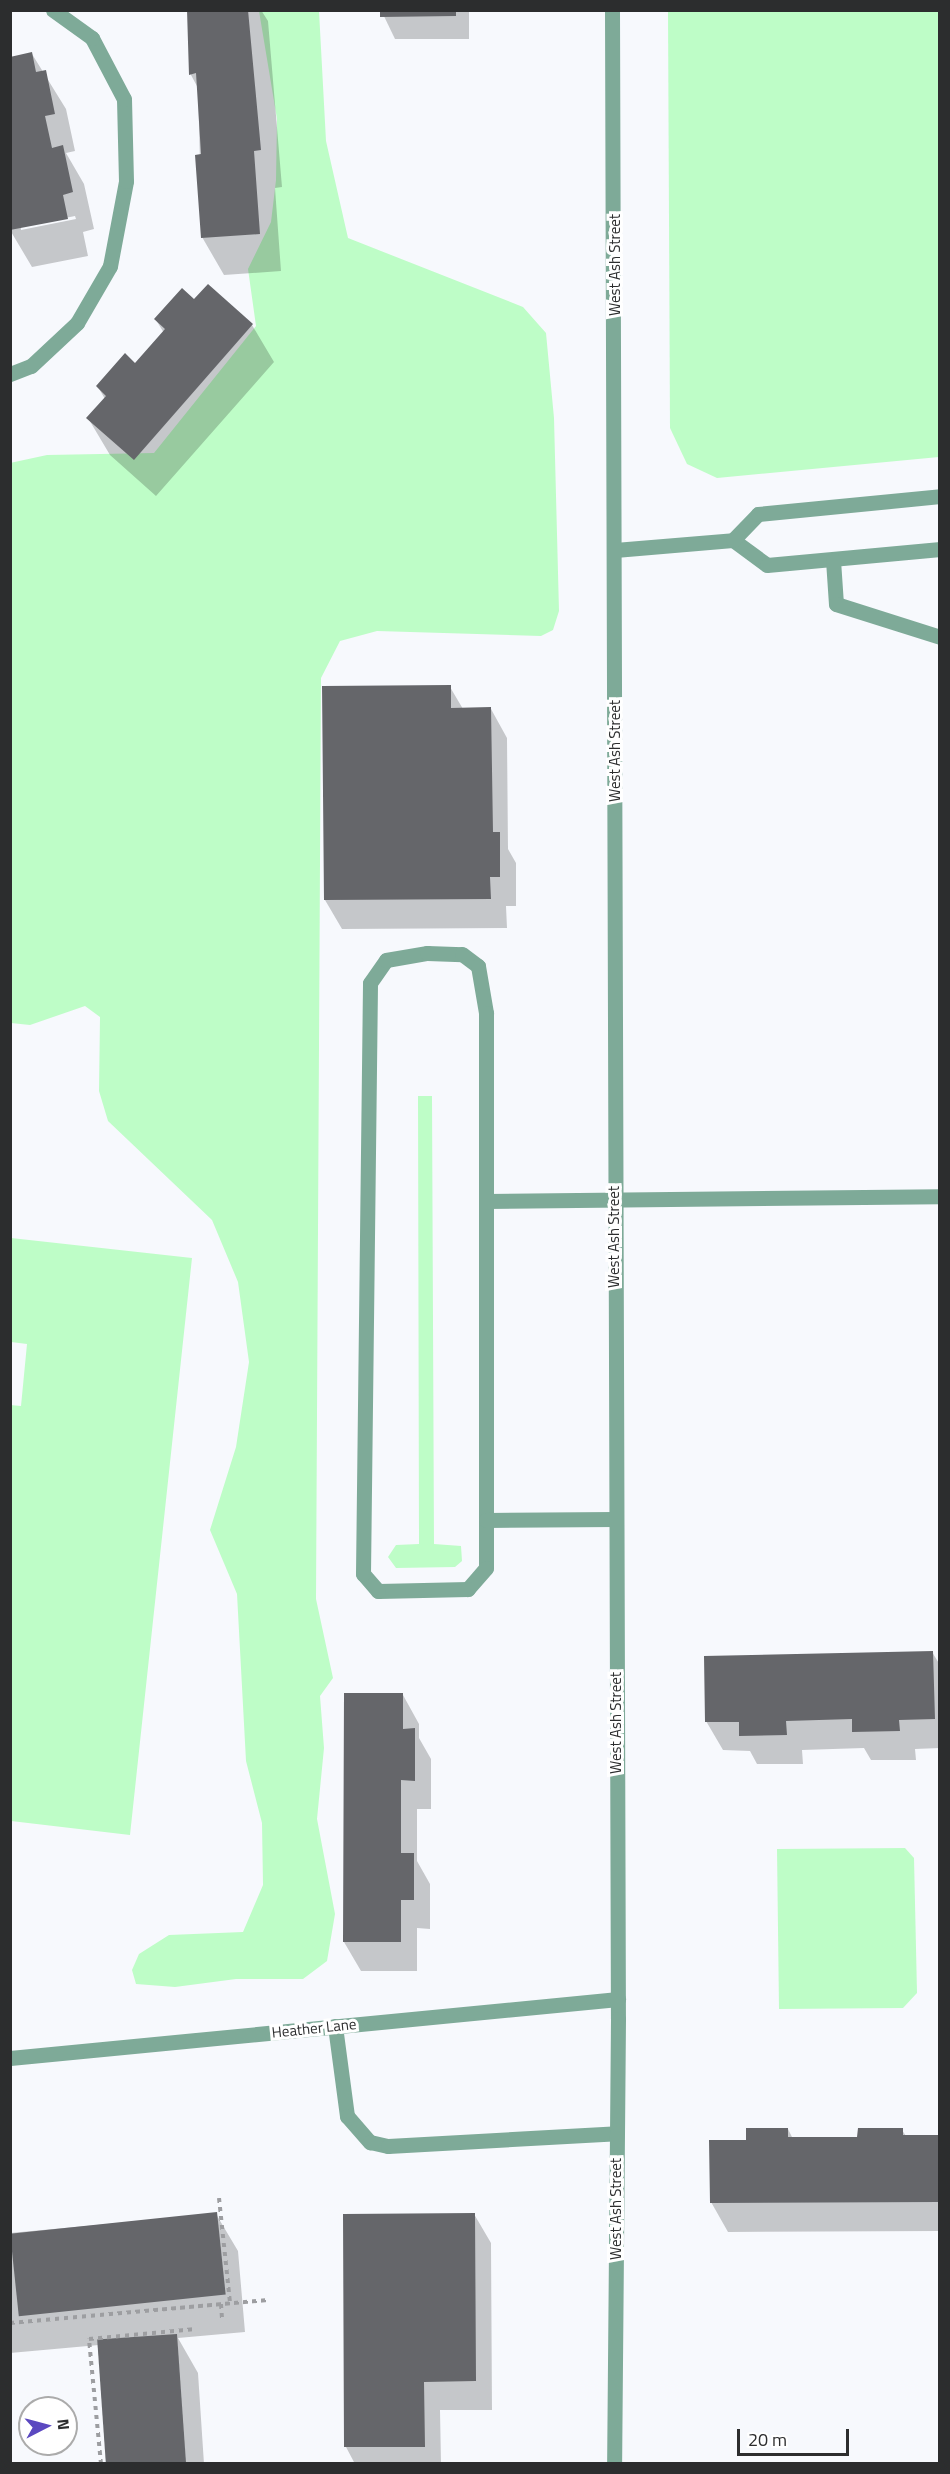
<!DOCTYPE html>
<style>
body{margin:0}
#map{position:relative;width:950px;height:2474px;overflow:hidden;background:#f7f9fd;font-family:"Titillium Web",sans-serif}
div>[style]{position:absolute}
.green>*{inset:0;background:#befdc7}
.shadow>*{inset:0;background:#0003}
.building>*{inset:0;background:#65666a;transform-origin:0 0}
.path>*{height:4px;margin-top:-2px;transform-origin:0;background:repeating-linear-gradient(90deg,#9d9ea1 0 4.5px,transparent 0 9px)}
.service>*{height:15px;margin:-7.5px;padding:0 7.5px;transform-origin:7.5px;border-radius:7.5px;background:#7eaa98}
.minor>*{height:15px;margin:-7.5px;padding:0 7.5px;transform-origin:7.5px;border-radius:7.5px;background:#7eaa98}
.tertiary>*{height:15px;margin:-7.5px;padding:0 7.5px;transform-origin:7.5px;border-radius:7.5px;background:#7eaa98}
span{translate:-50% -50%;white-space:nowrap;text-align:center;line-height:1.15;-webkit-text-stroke:6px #fff;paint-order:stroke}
.street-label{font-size:15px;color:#2c2d2e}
.frame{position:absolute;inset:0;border:12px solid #2c2d2e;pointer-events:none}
.north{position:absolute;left:18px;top:2396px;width:60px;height:60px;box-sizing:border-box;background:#fff;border:2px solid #ababab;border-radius:50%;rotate:84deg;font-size:16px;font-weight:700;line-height:24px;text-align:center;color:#2c2d2e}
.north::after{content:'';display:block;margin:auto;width:21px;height:27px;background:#5b48c0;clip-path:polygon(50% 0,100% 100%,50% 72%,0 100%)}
.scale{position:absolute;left:737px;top:2429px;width:112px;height:27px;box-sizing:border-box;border:3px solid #2c2d2e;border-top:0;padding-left:8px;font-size:18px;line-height:21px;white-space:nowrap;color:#2c2d2e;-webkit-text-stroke:4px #fff;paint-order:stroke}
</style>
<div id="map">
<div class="green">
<div style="clip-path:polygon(259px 11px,319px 11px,326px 141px,348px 238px,523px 307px,546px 333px,554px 418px,559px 611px,553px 630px,541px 636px,377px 631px,340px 641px,321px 678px,316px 1599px,333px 1678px,320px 1696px,324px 1748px,317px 1819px,335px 1914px,327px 1961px,303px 1979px,236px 1979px,175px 1987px,136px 1984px,132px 1970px,139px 1954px,169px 1935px,243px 1932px,263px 1885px,262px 1823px,246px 1761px,237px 1594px,210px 1530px,236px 1447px,249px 1362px,238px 1282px,212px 1220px,108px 1121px,99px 1091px,100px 1017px,85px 1006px,30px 1025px,11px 1023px,10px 463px,47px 455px,154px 453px,256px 326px,248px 269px,271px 222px,276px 180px,277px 119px)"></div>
<div style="clip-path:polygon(668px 11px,939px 11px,939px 457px,717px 478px,687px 464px,670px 428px)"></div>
<div style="clip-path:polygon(418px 1096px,432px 1096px,434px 1544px,461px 1546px,462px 1561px,455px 1567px,396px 1568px,388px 1557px,396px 1545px,419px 1544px)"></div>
<div style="clip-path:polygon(11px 1238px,192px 1258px,130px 1835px,11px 1821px,10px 1405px,21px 1406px,27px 1344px,11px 1342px)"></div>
<div style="clip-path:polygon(905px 1848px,914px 1858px,917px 1993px,903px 2008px,779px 2009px,777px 1849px)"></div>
</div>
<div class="shadow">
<div style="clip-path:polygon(188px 10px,261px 10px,268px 21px,282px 187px,275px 188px,281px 271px,224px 275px,202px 237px,198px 88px,191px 75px)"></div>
<div style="clip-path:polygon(381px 10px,469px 10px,469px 39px,395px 39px)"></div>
<div style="clip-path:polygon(evenodd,32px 54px,66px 109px,75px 151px,66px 153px,84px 184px,94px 229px,83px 232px,88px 256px,32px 267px,10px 230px,10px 58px,32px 54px,75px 216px,76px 219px,21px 230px,21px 227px,75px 216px)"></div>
<div style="clip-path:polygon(194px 302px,252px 325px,274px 362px,156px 496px,110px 455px,88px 418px,105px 399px,98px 387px,135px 365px,164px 333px,156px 320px)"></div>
<div style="clip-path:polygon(450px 687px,463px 709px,491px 709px,507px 738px,508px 849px,516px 863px,516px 906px,506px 906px,507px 928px,342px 929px,325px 900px)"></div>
<div style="clip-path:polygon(932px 1652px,940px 1665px,940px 1748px,915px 1749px,916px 1760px,871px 1760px,864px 1748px,802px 1750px,803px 1764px,757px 1764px,750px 1751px,723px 1750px,706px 1721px)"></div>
<div style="clip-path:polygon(403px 1695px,419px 1724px,419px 1738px,431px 1759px,431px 1809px,417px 1809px,417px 1861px,430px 1884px,430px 1929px,417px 1928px,417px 1971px,361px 1971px,344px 1942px)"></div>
<div style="clip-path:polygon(788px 2129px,793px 2139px,859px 2139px,902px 2130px,906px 2136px,937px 2136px,940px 2231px,728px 2232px,711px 2202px,747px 2141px)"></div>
<div style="clip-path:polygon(216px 2214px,238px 2251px,245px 2332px,178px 2338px,198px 2373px,204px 2464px,108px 2464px,99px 2345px,10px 2353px,10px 2233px)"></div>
<div style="clip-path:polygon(474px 2214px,491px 2243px,492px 2410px,440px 2410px,441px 2464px,355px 2464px,346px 2447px)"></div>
</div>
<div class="building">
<div style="clip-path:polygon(187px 10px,248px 10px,261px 150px,254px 151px,260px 234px,201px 238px,195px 155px,201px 154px,196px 73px,189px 75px)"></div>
<div style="clip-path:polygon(380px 10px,456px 10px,456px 16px,380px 17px)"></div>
<div style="clip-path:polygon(32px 52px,36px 72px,46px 70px,55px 114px,45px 116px,52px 148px,63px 145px,73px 192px,63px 195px,68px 219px,10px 230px,10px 57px)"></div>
<div style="clip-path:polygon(208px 284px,253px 324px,134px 460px,86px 418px,106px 396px,96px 386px,125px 353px,135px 363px,165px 329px,154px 319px,182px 288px,194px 299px)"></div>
<div style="clip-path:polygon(451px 685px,451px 708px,491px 707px,493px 832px,500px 832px,500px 877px,490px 877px,491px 899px,324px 900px,322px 686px)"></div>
<div style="clip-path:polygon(933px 1651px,935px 1719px,899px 1720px,900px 1731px,852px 1732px,852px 1719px,786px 1721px,787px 1735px,739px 1736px,739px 1722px,705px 1722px,704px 1656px)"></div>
<div style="clip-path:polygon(344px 1693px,403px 1693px,403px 1729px,415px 1728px,415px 1781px,401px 1780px,401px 1853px,414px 1853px,414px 1900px,401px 1900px,401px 1942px,343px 1942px)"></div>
<div style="clip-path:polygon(746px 2128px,788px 2128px,788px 2137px,857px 2137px,858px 2128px,903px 2128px,903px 2135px,938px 2135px,938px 2202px,710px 2203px,709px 2140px,746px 2140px)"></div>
<div style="left:217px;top:2212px;width:83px;height:208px;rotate:84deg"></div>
<div style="clip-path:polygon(475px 2213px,476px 2381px,424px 2382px,425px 2447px,344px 2447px,343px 2214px)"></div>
<div style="left:177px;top:2334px;width:130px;height:80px;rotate:86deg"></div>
</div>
<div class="path">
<div style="left:219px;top:2198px;width:106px;rotate:84deg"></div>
<div style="left:221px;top:2304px;width:16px;rotate:86deg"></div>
<div style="left:10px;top:2323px;width:259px;rotate:-5.1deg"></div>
<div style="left:101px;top:2464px;width:126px;rotate:-95.5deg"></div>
<div style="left:89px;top:2339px;width:107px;rotate:-5.3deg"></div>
</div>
<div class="service">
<div style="left:10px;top:374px;width:22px;rotate:-21deg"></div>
<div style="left:31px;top:366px;width:63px;rotate:-43.1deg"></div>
<div style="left:77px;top:323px;width:66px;rotate:-59.9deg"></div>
<div style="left:110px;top:266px;width:86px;rotate:-79.3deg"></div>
<div style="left:126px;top:181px;width:82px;rotate:-91.4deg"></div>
<div style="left:124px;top:99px;width:69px;rotate:-117.7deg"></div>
<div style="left:92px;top:38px;width:48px;rotate:-144.3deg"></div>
<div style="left:733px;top:540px;width:42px;rotate:36.3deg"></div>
<div style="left:767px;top:565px;width:174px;rotate:-5.3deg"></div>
<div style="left:615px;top:550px;width:118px;rotate:-4.8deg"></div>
<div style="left:733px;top:540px;width:36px;rotate:-46deg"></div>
<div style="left:758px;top:514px;width:183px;rotate:-5.6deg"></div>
<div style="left:833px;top:560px;width:44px;rotate:86.1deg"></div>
<div style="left:836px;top:604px;width:109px;rotate:17.6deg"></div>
<div style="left:486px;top:1201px;width:454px;rotate:-0.6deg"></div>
<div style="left:486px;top:1520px;width:48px;rotate:90deg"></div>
<div style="left:486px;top:1568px;width:28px;rotate:131deg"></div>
<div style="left:468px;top:1589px;width:90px;rotate:178.7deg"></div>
<div style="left:378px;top:1591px;width:23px;rotate:-131deg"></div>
<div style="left:363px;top:1574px;width:591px;rotate:-89.32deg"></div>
<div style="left:370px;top:983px;width:28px;rotate:-55deg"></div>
<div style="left:386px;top:960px;width:42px;rotate:-9.7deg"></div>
<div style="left:427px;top:953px;width:35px;rotate:2deg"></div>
<div style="left:462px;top:954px;width:20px;rotate:37deg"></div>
<div style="left:478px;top:966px;width:48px;rotate:80.3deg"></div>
<div style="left:486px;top:1013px;width:507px;rotate:90deg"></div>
<div style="left:486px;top:1520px;width:129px;rotate:-0.4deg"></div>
<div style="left:335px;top:2026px;width:91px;rotate:82.4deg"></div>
<div style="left:347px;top:2116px;width:35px;rotate:49deg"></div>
<div style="left:370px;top:2142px;width:18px;rotate:13deg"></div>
<div style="left:388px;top:2146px;width:229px;rotate:-3.2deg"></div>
</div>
<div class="minor">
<div style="left:10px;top:2058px;width:611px;rotate:-5.54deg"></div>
</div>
<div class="tertiary">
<div style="left:612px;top:10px;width:2009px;rotate:89.83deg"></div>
<div style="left:618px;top:2019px;width:445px;rotate:90.5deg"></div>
</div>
<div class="street-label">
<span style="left:615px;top:265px;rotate:-90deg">West Ash Street</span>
<span style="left:615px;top:751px;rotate:-90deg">West Ash Street</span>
<span style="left:614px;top:1237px;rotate:-90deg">West Ash Street</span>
<span style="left:616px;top:1723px;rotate:-90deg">West Ash Street</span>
<span style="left:314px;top:2028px;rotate:-6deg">Heather Lane</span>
<span style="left:616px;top:2209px;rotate:-90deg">West Ash Street</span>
</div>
<div class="frame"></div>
<div class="north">N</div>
<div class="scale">20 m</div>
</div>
